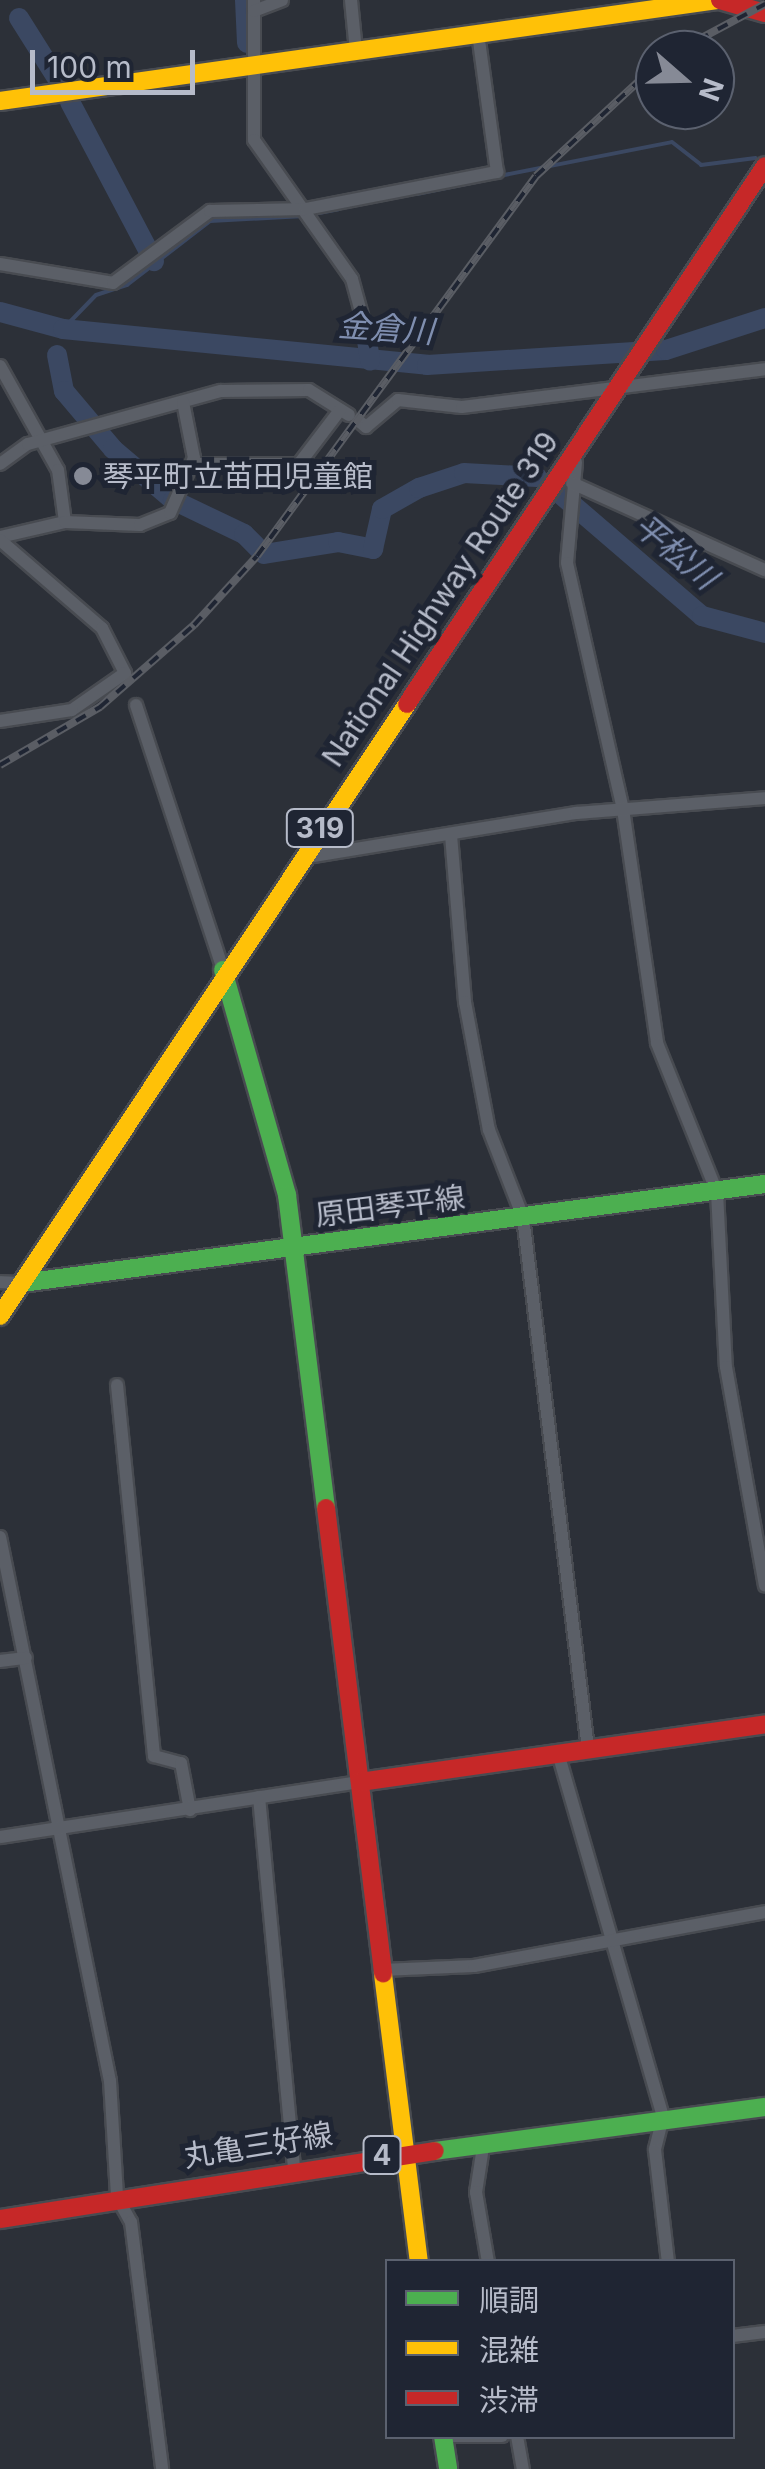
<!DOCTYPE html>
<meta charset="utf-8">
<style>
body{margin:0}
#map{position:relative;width:765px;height:2469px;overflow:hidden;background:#2c3038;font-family:Inter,"Noto Sans JP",sans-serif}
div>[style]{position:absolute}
.stream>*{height:4px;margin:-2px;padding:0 2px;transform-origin:2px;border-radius:2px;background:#3b4862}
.river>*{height:20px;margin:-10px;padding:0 10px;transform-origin:10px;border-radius:10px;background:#3b4862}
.roads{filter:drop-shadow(2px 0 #484b51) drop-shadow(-2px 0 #484b51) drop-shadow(0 2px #484b51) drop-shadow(0 -2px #484b51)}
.street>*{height:12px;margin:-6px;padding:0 6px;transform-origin:6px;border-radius:6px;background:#5b5f67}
.fast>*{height:18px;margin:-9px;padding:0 9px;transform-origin:9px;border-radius:9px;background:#4caf50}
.slow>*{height:18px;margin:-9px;padding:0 9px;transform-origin:9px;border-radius:9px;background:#ffc107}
.jam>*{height:18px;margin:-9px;padding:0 9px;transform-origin:9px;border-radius:9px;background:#c62828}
.rail>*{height:8px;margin-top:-4px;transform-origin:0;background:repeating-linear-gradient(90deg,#1f2533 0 11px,#5a5d64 0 22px);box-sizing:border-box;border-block:2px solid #5a5d64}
.dots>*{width:28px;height:28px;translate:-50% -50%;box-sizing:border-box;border:5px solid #1f2533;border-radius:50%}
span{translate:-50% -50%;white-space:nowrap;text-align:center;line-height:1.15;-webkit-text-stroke:10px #1f2533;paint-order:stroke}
.shield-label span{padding:2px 8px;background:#1f2533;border:2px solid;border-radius:8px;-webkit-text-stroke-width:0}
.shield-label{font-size:28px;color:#b6bbc9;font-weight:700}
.poi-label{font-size:30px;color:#b6bbc9}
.left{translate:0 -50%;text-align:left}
.street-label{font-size:30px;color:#b6bbc9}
.water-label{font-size:32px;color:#7f8eaf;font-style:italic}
.legend{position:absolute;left:385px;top:2259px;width:350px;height:180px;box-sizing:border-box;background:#1f2533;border:2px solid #5b616f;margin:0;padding:12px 18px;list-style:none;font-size:30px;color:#b6bbc9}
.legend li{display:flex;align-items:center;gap:20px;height:50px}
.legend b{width:50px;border:2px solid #5b616f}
.north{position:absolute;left:635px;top:30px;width:100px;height:100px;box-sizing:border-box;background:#1f2533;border:2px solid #5b616f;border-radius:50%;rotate:110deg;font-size:28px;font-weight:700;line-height:40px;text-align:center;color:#b6bbc9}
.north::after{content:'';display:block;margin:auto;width:35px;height:45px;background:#868a96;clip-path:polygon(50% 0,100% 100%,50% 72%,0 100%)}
.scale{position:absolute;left:30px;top:50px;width:165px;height:45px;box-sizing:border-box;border:5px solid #b6bbc9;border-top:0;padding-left:12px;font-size:30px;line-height:35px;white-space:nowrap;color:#b6bbc9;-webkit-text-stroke:8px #1f2533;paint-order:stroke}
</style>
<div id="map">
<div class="stream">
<div style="left:499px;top:176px;width:176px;rotate:-11.1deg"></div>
<div style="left:672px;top:142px;width:37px;rotate:38deg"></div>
<div style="left:701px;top:165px;width:55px;rotate:-7.3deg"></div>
<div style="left:417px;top:194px;width:75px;rotate:-11.6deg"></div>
<div style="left:314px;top:214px;width:25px;rotate:-11deg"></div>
<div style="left:63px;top:329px;width:47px;rotate:-45.9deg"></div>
<div style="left:96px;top:295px;width:33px;rotate:-18deg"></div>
<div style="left:127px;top:285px;width:105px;rotate:-37.6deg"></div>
<div style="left:210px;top:221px;width:94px;rotate:-3deg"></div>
</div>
<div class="river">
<div style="left:245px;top:0;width:43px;rotate:87.3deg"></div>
<div style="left:19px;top:18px;width:73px;rotate:57.8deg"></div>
<div style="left:70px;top:102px;width:180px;rotate:62.2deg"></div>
<div style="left:0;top:312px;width:65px;rotate:15.1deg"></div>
<div style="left:63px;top:329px;width:366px;rotate:5.6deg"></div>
<div style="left:427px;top:365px;width:239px;rotate:-3.6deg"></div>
<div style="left:666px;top:350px;width:104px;rotate:-17.9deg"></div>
<div style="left:365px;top:328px;width:33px;rotate:81deg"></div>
<div style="left:57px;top:355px;width:37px;rotate:79deg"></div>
<div style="left:64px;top:391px;width:76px;rotate:49.8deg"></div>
<div style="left:113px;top:449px;width:79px;rotate:40.4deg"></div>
<div style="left:173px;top:500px;width:79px;rotate:25.6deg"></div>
<div style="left:244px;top:534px;width:28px;rotate:45deg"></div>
<div style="left:264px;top:554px;width:75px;rotate:-9.2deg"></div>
<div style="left:338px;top:542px;width:36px;rotate:11deg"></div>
<div style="left:373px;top:549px;width:41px;rotate:-77.3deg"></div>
<div style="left:382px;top:509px;width:43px;rotate:-29.6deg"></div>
<div style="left:419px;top:488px;width:47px;rotate:-18.4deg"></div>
<div style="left:464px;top:473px;width:73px;rotate:3.1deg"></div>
<div style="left:559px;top:493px;width:189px;rotate:40.7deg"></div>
<div style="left:702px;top:616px;width:65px;rotate:15.1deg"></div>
</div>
<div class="roads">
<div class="street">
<div style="left:254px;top:0;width:140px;rotate:90deg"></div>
<div style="left:254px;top:140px;width:170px;rotate:54.8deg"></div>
<div style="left:352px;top:279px;width:46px;rotate:74.7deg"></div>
<div style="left:351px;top:0;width:51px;rotate:84.4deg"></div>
<div style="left:254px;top:11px;width:30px;rotate:-21deg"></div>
<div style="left:0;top:264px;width:115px;rotate:9.5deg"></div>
<div style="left:113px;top:283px;width:121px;rotate:-36.6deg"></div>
<div style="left:210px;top:211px;width:96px;rotate:-1.2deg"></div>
<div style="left:306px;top:209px;width:195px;rotate:-11deg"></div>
<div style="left:497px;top:172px;width:139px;rotate:-97.8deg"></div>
<div style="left:0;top:366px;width:119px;rotate:60.9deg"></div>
<div style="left:58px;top:470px;width:52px;rotate:82.3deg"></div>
<div style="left:360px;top:422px;width:8px;rotate:40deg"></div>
<div style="left:366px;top:427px;width:42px;rotate:-40.2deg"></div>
<div style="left:398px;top:400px;width:64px;rotate:6.2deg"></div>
<div style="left:462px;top:407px;width:305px;rotate:-7.1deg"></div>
<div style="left:576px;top:462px;width:101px;rotate:95.1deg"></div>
<div style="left:567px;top:563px;width:252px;rotate:77.2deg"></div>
<div style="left:623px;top:809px;width:236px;rotate:81.7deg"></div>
<div style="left:657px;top:1043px;width:161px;rotate:68.1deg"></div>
<div style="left:717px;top:1192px;width:175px;rotate:87.1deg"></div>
<div style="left:726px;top:1367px;width:222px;rotate:79.9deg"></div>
<div style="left:0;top:464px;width:34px;rotate:-36deg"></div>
<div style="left:28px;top:444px;width:200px;rotate:-15.4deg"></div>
<div style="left:221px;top:391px;width:88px;rotate:-0.7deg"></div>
<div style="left:309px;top:390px;width:47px;rotate:32deg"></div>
<div style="left:193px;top:464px;width:106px"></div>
<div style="left:299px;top:464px;width:68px;rotate:-52.8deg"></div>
<div style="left:572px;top:483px;width:212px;rotate:24.3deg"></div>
<div style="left:0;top:537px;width:67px;rotate:-13deg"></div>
<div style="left:65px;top:522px;width:75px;rotate:2.3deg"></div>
<div style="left:140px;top:525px;width:32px;rotate:-22deg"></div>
<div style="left:170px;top:513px;width:60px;rotate:-66.4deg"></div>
<div style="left:194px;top:458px;width:57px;rotate:-101.1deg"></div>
<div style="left:0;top:540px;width:135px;rotate:40.8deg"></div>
<div style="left:102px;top:628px;width:51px;rotate:62.9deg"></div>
<div style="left:125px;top:673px;width:65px;rotate:145.1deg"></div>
<div style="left:72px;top:710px;width:73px;rotate:171.3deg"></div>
<div style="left:136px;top:705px;width:279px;rotate:71.8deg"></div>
<div style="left:451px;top:835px;width:168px;rotate:85.2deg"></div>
<div style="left:465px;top:1002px;width:130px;rotate:79.4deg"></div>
<div style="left:489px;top:1130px;width:93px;rotate:68.7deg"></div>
<div style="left:523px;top:1217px;width:536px;rotate:83.03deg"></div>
<div style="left:307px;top:857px;width:273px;rotate:-9.3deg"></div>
<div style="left:576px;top:813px;width:190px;rotate:-4.5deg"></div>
<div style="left:0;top:1282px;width:22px;rotate:3deg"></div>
<div style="left:117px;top:1385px;width:373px;rotate:84.3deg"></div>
<div style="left:154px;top:1756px;width:28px;rotate:15deg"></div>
<div style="left:181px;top:1763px;width:48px;rotate:79.2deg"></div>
<div style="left:0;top:1537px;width:555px;rotate:78.57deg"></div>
<div style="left:110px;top:2081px;width:116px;rotate:86.5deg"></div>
<div style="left:117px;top:2197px;width:29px;rotate:61deg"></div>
<div style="left:131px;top:2222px;width:249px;rotate:82.8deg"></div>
<div style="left:0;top:1661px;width:26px;rotate:-7deg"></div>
<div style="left:558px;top:1753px;width:379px;rotate:73.9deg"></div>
<div style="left:663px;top:2117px;width:34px;rotate:104deg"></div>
<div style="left:655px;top:2150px;width:113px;rotate:83.4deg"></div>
<div style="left:259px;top:1797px;width:371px;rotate:84.6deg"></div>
<div style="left:0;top:1837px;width:364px;rotate:-8.7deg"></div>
<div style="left:382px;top:1970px;width:92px;rotate:-2.5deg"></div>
<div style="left:474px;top:1966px;width:296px;rotate:-10.5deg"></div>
<div style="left:483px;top:2147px;width:46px;rotate:98.8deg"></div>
<div style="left:476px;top:2192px;width:71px;rotate:80.3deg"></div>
<div style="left:732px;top:2336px;width:33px;rotate:-7deg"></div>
<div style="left:453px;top:2436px;width:49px"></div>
<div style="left:517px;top:2436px;width:34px;rotate:80deg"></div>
</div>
<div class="fast">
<div style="left:223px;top:970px;width:234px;rotate:74.1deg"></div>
<div style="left:287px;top:1195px;width:315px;rotate:82.9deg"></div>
<div style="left:22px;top:1283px;width:750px;rotate:-7.59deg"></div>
<div style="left:435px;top:2151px;width:333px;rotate:-7.6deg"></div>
<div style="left:443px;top:2436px;width:33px;rotate:81deg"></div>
</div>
<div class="slow">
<div style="left:0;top:101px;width:726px;rotate:-8deg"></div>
<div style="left:0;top:1316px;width:735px;rotate:-56.37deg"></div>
<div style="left:383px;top:1974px;width:290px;rotate:82.9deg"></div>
</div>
<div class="jam">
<div style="left:720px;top:0;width:47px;rotate:16.1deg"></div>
<div style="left:407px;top:704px;width:646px;rotate:-56.36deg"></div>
<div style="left:326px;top:1508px;width:469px;rotate:83deg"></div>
<div style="left:360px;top:1782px;width:409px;rotate:-8.1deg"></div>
<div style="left:0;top:2219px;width:440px;rotate:-8.9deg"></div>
</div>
</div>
<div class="rail">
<div style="left:679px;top:50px;width:98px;rotate:-28.1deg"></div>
<div style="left:0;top:765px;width:116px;rotate:-30.1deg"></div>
<div style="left:100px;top:707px;width:125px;rotate:-41.1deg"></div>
<div style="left:194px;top:625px;width:93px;rotate:-47.6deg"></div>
<div style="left:257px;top:556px;width:471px;rotate:-53.7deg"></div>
<div style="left:536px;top:176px;width:162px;rotate:-42.7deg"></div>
</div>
<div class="dots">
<div style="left:83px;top:476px;background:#868a96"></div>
</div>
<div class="shield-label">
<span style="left:320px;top:828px">319</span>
<span style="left:382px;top:2155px">4</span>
</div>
<div class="poi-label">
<span class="left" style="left:103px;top:476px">琴平町立苗田児童館</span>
</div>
<div class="street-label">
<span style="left:440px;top:599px;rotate:-56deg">National Highway Route 319</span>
<span style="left:390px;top:1206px;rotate:-7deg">原田琴平線</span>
<span style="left:258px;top:2145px;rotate:-9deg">丸亀三好線</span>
</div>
<div class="water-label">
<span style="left:386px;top:329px;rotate:4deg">金倉川</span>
<span style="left:675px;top:552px;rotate:40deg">平松川</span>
</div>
<ul class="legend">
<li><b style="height:12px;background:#4caf50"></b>順調</li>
<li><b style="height:12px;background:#ffc107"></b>混雑</li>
<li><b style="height:12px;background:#c62828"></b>渋滞</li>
</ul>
<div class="north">N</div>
<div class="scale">100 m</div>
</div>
